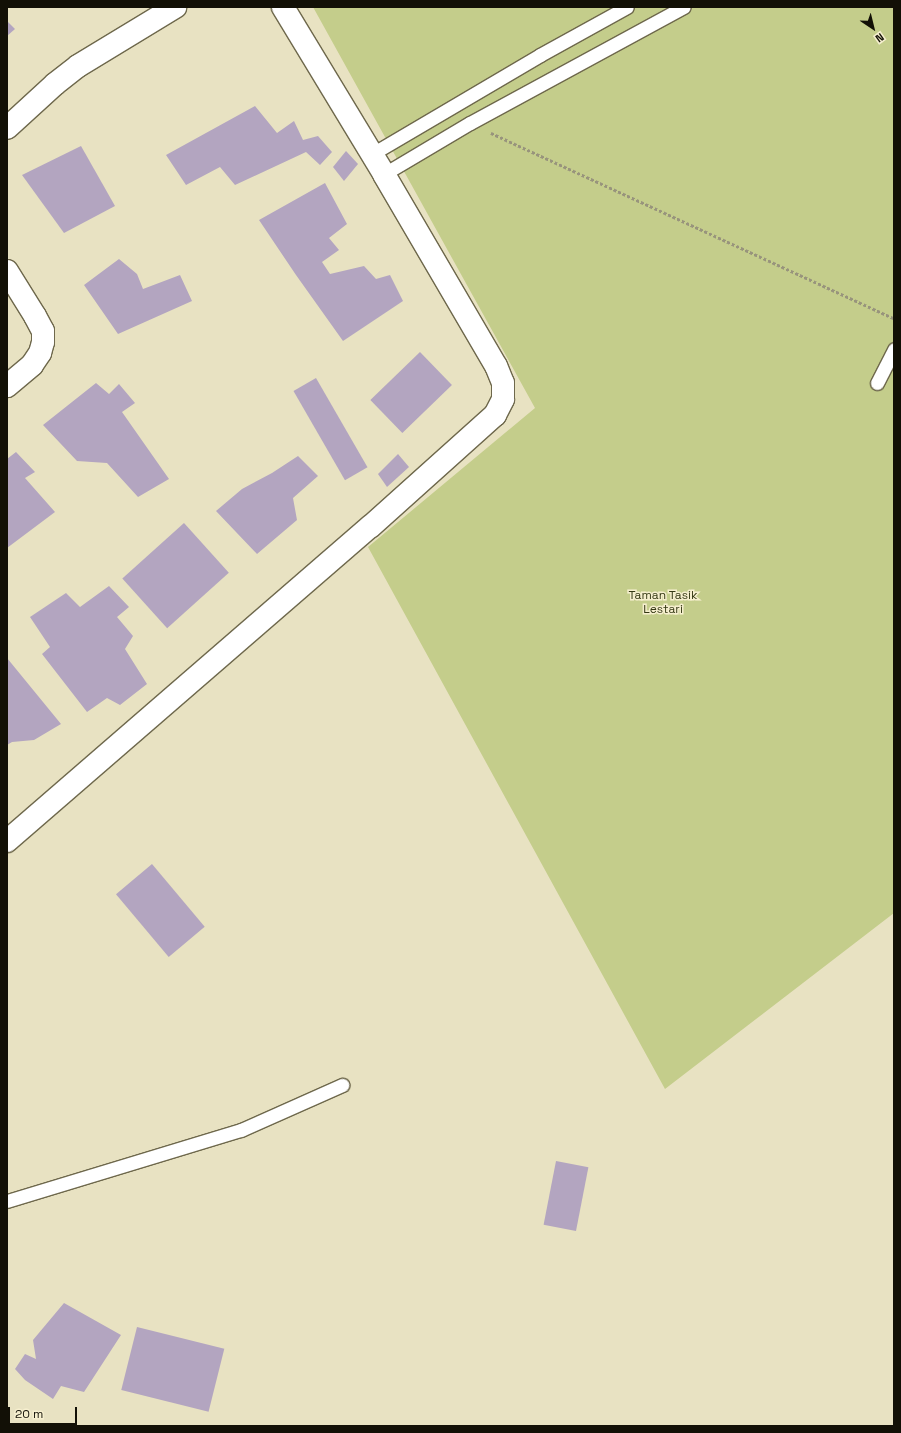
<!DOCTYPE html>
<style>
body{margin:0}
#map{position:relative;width:901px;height:1433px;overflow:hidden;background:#e8e2c2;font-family:"Space Grotesk",sans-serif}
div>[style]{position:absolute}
.green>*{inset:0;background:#c4cd8b}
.building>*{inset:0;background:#b3a5c0;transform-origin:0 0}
.path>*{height:2.5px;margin-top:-1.25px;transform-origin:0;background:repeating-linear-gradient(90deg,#98947c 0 3px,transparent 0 5px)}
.roads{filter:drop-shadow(1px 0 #6e684c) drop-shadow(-1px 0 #6e684c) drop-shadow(0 1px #6e684c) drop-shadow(0 -1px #6e684c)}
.lane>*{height:13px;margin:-6.5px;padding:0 6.5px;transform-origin:6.5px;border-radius:6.5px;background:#fff}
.street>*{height:22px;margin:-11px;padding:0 11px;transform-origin:11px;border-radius:11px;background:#fff}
span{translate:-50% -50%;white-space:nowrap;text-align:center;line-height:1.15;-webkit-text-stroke:3px #f6efcf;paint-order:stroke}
.park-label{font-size:12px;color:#353914}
.frame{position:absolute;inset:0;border:8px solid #121006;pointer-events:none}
.north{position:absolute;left:853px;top:8px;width:40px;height:40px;-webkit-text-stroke:3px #f6efcf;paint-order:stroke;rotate:145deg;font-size:11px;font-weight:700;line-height:16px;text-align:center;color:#121006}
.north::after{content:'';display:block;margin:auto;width:14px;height:18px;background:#121006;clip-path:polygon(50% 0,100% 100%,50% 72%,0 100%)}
.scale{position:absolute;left:8px;top:1407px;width:69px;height:18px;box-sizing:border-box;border:2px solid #121006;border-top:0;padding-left:5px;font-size:12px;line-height:14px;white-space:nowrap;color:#121006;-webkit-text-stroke:3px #f6efcf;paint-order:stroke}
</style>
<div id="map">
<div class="green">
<div style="clip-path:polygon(313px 7px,894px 7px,894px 913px,665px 1089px,368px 547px,535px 408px)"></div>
</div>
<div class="building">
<div style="clip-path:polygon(7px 21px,15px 29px,7px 36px)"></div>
<div style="clip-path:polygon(255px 106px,277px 133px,294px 121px,303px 140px,318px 136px,332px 152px,320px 165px,306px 152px,235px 185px,220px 167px,186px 185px,166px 155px)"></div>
<div style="clip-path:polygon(81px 146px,115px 206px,64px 233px,22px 175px)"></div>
<div style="clip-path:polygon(346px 151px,358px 164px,344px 181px,333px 167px)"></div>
<div style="clip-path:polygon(325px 183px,347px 224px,329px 238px,339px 250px,322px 262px,330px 274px,364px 266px,376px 279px,390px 275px,403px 301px,343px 341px,296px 275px,259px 220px)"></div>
<div style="clip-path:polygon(119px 259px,137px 274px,143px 289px,180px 275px,192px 301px,118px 334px,84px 285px)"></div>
<div style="left:420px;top:352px;width:46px;height:69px;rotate:46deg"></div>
<div style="left:316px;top:378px;width:103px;height:26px;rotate:60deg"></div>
<div style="clip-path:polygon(96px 383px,109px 394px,119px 384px,135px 403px,122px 412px,169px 479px,138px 497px,107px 463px,77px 461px,43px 425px)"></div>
<div style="clip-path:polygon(16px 452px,35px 472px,25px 478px,55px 512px,7px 548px,7px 459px)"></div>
<div style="clip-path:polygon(398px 454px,409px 467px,387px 487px,378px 474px)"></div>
<div style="clip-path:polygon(298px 456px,318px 476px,293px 498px,297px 520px,257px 554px,216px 511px,242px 489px,272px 473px)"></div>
<div style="left:184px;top:523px;width:67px;height:83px;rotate:48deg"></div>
<div style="clip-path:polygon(109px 586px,129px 607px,117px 617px,133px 636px,125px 649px,147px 684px,120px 705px,107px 698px,87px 712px,42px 654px,50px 647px,30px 617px,66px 593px,80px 607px)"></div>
<div style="clip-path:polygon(7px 658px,61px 724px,34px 740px,12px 742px,7px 745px)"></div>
<div style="left:152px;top:864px;width:82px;height:47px;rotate:50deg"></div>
<div style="left:556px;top:1161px;width:33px;height:65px;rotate:11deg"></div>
<div style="clip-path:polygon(64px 1303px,121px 1335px,84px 1392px,61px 1386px,53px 1399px,25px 1380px,15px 1369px,25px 1354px,36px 1359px,33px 1340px)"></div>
<div style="left:137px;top:1327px;width:90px;height:65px;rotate:14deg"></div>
</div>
<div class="path">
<div style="left:491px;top:133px;width:443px;rotate:24.7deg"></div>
</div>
<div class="roads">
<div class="lane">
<div style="left:372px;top:154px;width:195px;rotate:-30.5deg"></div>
<div style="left:540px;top:55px;width:99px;rotate:-28.9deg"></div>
<div style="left:384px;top:174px;width:100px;rotate:-30.7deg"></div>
<div style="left:470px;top:123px;width:243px;rotate:-28.5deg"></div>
<div style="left:877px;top:383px;width:38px;rotate:-63deg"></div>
<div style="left:7px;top:1201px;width:245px;rotate:-16.9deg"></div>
<div style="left:241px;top:1130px;width:111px;rotate:-24deg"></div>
</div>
<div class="street">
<div style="left:7px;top:128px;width:65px;rotate:-42.5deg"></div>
<div style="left:55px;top:84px;width:29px;rotate:-38deg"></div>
<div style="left:78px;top:66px;width:114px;rotate:-31.3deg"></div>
<div style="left:7px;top:271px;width:53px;rotate:58.1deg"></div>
<div style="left:35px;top:316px;width:17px;rotate:62deg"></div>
<div style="left:43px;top:331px;width:11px;rotate:90deg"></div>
<div style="left:43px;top:342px;width:11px;rotate:105deg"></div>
<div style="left:40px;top:353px;width:14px;rotate:124deg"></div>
<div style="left:32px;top:365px;width:33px;rotate:140deg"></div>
<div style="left:7px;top:841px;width:480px;rotate:-40.9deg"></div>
<div style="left:370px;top:527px;width:168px;rotate:-41.9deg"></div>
<div style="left:495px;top:415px;width:18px;rotate:-63deg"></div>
<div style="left:503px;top:399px;width:16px;rotate:-90deg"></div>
<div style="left:503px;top:383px;width:18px;rotate:-112deg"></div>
<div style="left:496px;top:366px;width:222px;rotate:-120.3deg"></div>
<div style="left:384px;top:174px;width:195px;rotate:-121.2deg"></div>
</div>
</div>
<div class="park-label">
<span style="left:663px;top:603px">Taman Tasik<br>Lestari</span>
</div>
<div class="frame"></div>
<div class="north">N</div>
<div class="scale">20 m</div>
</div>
